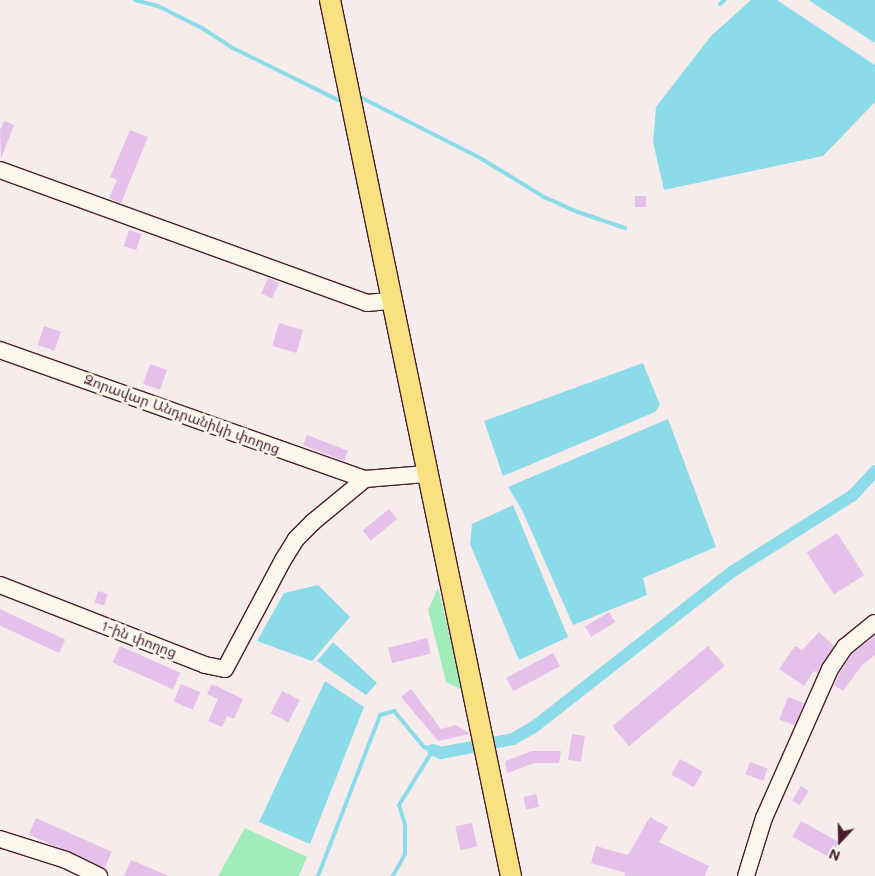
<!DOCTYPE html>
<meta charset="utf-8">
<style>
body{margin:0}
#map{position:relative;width:875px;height:876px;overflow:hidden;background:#f7ecec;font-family:Mali,"Noto Sans Armenian",sans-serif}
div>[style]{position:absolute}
.green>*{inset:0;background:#a2ecba}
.water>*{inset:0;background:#8cdbe9}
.stream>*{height:4px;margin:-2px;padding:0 2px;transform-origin:2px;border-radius:2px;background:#8cdbe9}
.canal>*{height:12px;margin:-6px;padding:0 6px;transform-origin:6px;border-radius:6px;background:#8cdbe9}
.building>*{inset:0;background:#e5c0ea;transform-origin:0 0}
.roads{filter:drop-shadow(1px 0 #4a1f2b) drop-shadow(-1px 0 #4a1f2b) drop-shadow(0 1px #4a1f2b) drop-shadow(0 -1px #4a1f2b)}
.minor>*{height:16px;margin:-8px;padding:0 8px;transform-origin:8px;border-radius:8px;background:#fbf7ec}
.major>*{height:20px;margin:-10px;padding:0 10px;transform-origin:10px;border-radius:10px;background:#f8e181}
span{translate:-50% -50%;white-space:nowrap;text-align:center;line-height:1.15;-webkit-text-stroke:5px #fbf7ec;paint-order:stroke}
.street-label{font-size:14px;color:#4a1f2b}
.north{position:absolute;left:815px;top:816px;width:50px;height:50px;-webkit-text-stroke:4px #fbf7ec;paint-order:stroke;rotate:201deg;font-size:14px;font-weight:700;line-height:20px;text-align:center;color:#4a1f2b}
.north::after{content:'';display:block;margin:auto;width:18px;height:22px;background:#4a1f2b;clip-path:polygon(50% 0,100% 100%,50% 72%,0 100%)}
</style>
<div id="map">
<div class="green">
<div style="clip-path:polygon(438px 588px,463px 690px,446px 682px,428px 610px)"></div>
<div style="clip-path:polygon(245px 828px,307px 857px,299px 876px,218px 876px)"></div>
</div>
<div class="water">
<div style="clip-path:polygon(751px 0,777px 0,875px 65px,875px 102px,823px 156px,664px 190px,653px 142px,656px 107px,711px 36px)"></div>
<div style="clip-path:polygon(809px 0,875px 0,875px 43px,816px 5px)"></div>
<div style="clip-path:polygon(643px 363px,660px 405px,655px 412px,503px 476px,484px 421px)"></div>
<div style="clip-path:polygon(668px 419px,716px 547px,643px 578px,647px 595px,573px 625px,522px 510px,508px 487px)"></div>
<div style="clip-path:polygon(513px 505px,568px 637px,519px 660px,470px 544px,472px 524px)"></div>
<div style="clip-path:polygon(318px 585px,350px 617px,312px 661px,257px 641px,284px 593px)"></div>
<div style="clip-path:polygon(333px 642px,377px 683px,366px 695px,317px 661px)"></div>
<div style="clip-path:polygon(325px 681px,364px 707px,310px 844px,259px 822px)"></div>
</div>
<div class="stream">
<div style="left:135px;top:0;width:24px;rotate:15deg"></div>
<div style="left:158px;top:6px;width:49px;rotate:26.6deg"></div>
<div style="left:202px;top:28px;width:37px;rotate:33deg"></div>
<div style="left:233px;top:48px;width:117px;rotate:26.3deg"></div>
<div style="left:720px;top:4px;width:6px;rotate:-39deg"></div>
<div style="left:360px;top:97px;width:137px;rotate:26.9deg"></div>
<div style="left:482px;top:159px;width:73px;rotate:31.5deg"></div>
<div style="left:544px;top:197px;width:37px;rotate:24deg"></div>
<div style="left:578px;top:212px;width:50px;rotate:18.8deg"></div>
<div style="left:318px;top:876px;width:173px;rotate:-68.9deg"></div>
<div style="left:380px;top:715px;width:15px;rotate:-16deg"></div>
<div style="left:394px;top:711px;width:47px;rotate:50.2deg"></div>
<div style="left:424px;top:747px;width:9px;rotate:18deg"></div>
<div style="left:433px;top:750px;width:65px;rotate:121.7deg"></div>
<div style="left:399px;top:805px;width:21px;rotate:73deg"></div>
<div style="left:405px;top:825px;width:29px;rotate:90deg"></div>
<div style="left:405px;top:854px;width:25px;rotate:119deg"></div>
</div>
<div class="canal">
<div style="left:433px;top:750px;width:9px;rotate:21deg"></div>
<div style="left:441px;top:753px;width:73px;rotate:-11deg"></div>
<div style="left:513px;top:739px;width:24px;rotate:-30deg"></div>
<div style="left:534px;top:727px;width:253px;rotate:-38.1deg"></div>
<div style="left:733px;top:571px;width:142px;rotate:-32.3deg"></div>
<div style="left:853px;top:495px;width:33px;rotate:-47deg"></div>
</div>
<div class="building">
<div style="clip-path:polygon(4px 121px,14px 125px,1px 159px,0 130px)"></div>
<div style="clip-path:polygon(130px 130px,148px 137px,121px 203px,109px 198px,117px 180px,110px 177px)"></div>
<div style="left:635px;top:196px;width:11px;height:11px"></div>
<div style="left:129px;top:230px;width:13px;height:17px;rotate:18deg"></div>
<div style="left:268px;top:278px;width:12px;height:17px;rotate:24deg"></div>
<div style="left:279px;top:323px;width:25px;height:24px;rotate:16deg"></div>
<div style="left:44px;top:326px;width:18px;height:20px;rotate:19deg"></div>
<div style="left:150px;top:364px;width:18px;height:21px;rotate:19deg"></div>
<div style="left:307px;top:435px;width:44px;height:11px;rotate:21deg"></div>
<div style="left:389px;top:509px;width:13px;height:34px;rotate:51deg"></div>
<div style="left:837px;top:533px;width:50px;height:36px;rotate:57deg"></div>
<div style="left:98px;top:591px;width:10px;height:12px;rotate:17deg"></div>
<div style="left:0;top:609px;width:72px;height:15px;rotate:25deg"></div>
<div style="left:609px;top:612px;width:12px;height:28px;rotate:59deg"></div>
<div style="clip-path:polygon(819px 632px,834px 646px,817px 673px,814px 671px,804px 686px,779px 669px,795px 646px,802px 650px)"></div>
<div style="clip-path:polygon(875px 636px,875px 655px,862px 665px,843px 691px,834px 685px,839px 674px,852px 654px)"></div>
<div style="left:427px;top:638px;width:16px;height:40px;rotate:76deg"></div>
<div style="left:120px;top:646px;width:66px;height:18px;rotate:24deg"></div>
<div style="left:708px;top:646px;width:26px;height:125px;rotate:50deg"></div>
<div style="left:553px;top:653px;width:15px;height:53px;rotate:62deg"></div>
<div style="left:181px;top:684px;width:21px;height:19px;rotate:23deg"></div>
<div style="clip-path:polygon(212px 684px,243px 699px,234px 719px,227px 716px,222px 727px,208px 721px,218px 699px,207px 694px)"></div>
<div style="clip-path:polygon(411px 689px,441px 729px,456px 725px,470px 734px,438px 741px,401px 697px)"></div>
<div style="left:282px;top:691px;width:20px;height:25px;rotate:27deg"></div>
<div style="left:788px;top:697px;width:17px;height:24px;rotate:21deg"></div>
<div style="left:572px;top:734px;width:13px;height:26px;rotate:9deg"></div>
<div style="clip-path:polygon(532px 751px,561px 751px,559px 763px,534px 763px,507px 773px,505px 761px)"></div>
<div style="left:680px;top:759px;width:26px;height:18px;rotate:29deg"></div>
<div style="left:750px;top:762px;width:19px;height:13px;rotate:21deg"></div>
<div style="left:801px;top:786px;width:9px;height:17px;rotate:32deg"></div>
<div style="left:536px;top:794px;width:13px;height:13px;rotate:77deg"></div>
<div style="clip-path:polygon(650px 817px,668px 827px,659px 842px,709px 866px,705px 876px,624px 876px,626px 873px,591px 863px,596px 846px,628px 855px)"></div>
<div style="left:36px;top:818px;width:83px;height:18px;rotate:24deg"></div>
<div style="left:801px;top:821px;width:43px;height:18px;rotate:29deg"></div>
<div style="left:472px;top:823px;width:24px;height:17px;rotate:78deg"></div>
<div style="clip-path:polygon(131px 860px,169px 876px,124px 876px)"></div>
</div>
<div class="roads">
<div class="minor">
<div style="left:0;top:170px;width:390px;rotate:19.9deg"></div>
<div style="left:367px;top:303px;width:25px;rotate:-5deg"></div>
<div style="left:0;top:350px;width:387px;rotate:19.5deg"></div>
<div style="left:0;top:585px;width:220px;rotate:21.3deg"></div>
<div style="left:205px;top:665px;width:20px;rotate:11deg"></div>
<div style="left:225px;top:669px;width:123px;rotate:-62deg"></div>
<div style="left:283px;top:560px;width:25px;rotate:-58deg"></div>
<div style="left:296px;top:539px;width:24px;rotate:-45deg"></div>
<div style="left:313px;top:522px;width:67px;rotate:-39.6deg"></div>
<div style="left:365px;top:479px;width:61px;rotate:-4.7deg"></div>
<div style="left:0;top:839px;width:69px;rotate:17.7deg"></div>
<div style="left:66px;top:860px;width:37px;rotate:26deg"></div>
<div style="left:746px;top:876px;width:61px;rotate:-72.8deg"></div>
<div style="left:764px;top:818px;width:163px;rotate:-66.1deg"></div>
<div style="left:830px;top:669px;width:27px;rotate:-56deg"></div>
<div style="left:845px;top:647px;width:38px;rotate:-39deg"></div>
</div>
<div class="major">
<div style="left:330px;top:0;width:895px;rotate:78.33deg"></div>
</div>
</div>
<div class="street-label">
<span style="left:182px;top:414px;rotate:20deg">Զորավար Անդրանիկի փողոց</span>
<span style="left:139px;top:639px;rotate:21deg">1-ին փողոց</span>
</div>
<div class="north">N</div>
</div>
